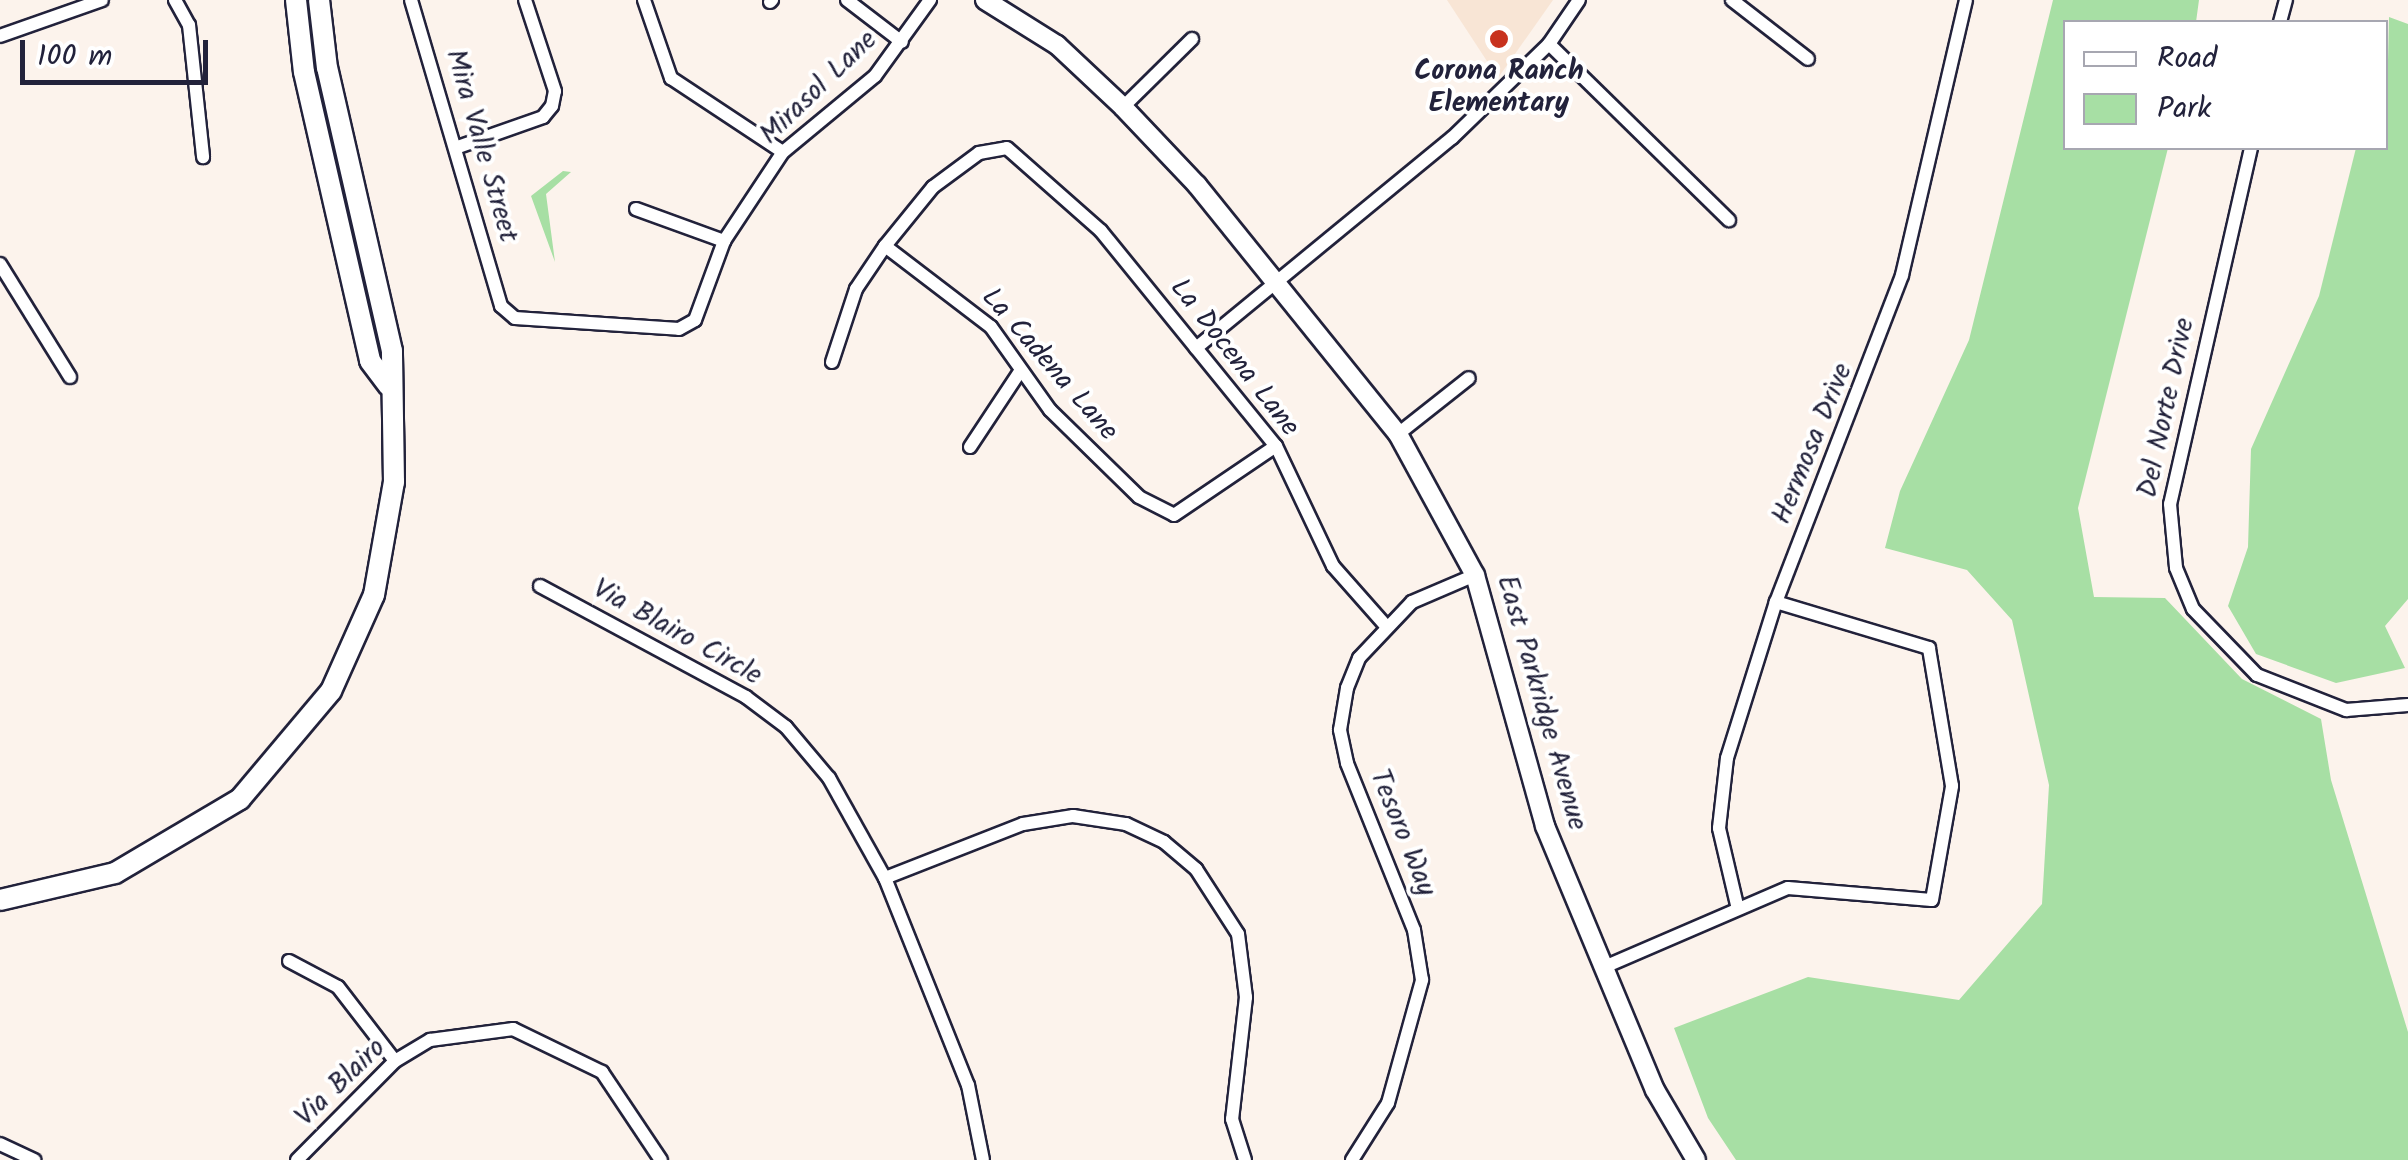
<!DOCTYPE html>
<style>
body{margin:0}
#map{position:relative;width:2408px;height:1160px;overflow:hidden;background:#fcf3ec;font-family:Kalam,sans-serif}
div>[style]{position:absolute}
.built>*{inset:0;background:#f8e5d5}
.green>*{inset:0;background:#a7dfa4}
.roads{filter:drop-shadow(2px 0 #22223b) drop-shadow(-2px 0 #22223b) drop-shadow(0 2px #22223b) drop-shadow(0 -2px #22223b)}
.minor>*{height:12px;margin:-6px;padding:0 6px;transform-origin:6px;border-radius:6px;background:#fff}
.secondary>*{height:18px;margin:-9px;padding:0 9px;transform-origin:9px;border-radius:9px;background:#fff}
.primary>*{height:20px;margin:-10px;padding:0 10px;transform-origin:10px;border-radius:10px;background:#fff}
.dots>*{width:28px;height:28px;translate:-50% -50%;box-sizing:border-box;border:5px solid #fff;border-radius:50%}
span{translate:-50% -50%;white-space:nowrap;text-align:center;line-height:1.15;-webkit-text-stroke:8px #fff;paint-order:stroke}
.poi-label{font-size:28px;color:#22223b;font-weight:700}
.street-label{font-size:28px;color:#22223b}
.legend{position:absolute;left:2063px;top:20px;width:325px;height:130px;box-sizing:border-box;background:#fff;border:2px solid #a7a7b1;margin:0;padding:12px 18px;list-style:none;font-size:30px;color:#22223b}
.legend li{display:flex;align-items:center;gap:20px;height:50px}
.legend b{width:50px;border:2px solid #a7a7b1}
.scale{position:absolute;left:20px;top:40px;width:188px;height:45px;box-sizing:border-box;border:5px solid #22223b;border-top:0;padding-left:12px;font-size:30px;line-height:35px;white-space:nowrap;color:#22223b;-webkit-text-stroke:8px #fff;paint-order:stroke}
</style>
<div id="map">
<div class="built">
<div style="clip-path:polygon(1447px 0,1553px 0,1498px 78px)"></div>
</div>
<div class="green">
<div style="clip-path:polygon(2053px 0,2199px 0,2196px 22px,2066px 22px,2066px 148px,2168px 148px,2078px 508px,2094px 597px,2165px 598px,2242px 679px,2321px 719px,2331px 780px,2408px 1032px,2408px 1160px,1736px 1160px,1708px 1118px,1674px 1028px,1808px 977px,1959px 1000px,2042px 904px,2049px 785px,2012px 620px,1967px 570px,1885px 548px,1900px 491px,1969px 340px)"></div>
<div style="clip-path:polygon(2389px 17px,2408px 24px,2408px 599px,2385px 626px,2405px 668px,2336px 683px,2256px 654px,2228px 606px,2248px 547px,2251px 449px,2319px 296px,2356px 148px,2386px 148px)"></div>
<div style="clip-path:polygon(563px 171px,571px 172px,546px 194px,555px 262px,531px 196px)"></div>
</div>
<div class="roads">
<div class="minor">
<div style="left:175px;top:0;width:29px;rotate:61deg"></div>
<div style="left:189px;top:25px;width:133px;rotate:83.9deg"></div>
<div style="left:411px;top:0;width:319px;rotate:73.6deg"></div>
<div style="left:501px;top:306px;width:18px;rotate:41deg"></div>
<div style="left:515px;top:318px;width:164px;rotate:3.8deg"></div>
<div style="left:679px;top:329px;width:18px;rotate:-29deg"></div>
<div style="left:695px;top:320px;width:84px;rotate:-69.8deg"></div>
<div style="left:724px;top:241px;width:107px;rotate:-56.5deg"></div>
<div style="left:783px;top:152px;width:119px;rotate:-39.6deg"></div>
<div style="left:875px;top:76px;width:94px;rotate:-54.1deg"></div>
<div style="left:644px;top:0;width:83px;rotate:70.9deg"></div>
<div style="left:671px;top:78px;width:134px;rotate:33.5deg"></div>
<div style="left:847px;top:0;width:69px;rotate:37.4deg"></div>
<div style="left:1732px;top:0;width:96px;rotate:37.8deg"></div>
<div style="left:770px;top:2px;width:3px;rotate:-45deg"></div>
<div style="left:2280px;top:22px;width:23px;rotate:-75deg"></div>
<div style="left:0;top:36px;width:108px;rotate:-19.4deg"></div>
<div style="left:1549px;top:44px;width:252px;rotate:44.4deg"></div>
<div style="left:1123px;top:107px;width:97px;rotate:-44.6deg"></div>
<div style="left:458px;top:147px;width:90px;rotate:-19.4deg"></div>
<div style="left:543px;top:117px;width:14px;rotate:-51deg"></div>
<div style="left:552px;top:106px;width:15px;rotate:-79deg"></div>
<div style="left:555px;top:91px;width:96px;rotate:-108.2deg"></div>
<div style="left:2251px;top:148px;width:365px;rotate:102.8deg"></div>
<div style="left:2170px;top:504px;width:64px;rotate:84.6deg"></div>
<div style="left:2176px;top:568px;width:44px;rotate:67.5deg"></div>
<div style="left:2193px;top:609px;width:92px;rotate:45.9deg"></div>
<div style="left:2257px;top:675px;width:96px;rotate:21.5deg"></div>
<div style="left:2346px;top:710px;width:62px;rotate:-4.6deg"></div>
<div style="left:636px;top:209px;width:94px;rotate:20deg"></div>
<div style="left:885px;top:246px;width:133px;rotate:37.4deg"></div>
<div style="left:991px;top:327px;width:102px;rotate:54.6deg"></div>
<div style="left:1050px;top:410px;width:124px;rotate:44.3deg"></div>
<div style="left:1139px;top:497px;width:39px;rotate:27deg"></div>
<div style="left:1174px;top:515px;width:123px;rotate:-34.1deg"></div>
<div style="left:0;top:264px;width:133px;rotate:58.2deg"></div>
<div style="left:1196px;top:348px;width:331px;rotate:-39.4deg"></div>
<div style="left:1452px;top:138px;width:135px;rotate:-44.1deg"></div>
<div style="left:1549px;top:44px;width:53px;rotate:-55.7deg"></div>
<div style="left:832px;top:362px;width:77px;rotate:-71.8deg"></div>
<div style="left:856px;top:289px;width:52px;rotate:-56deg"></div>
<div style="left:885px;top:246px;width:76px;rotate:-50.9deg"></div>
<div style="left:933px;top:187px;width:57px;rotate:-36.5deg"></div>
<div style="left:979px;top:153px;width:28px;rotate:-10deg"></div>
<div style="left:1007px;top:148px;width:125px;rotate:41.4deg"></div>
<div style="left:1101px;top:231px;width:277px;rotate:50.9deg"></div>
<div style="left:1276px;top:446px;width:133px;rotate:64.6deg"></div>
<div style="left:1333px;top:566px;width:80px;rotate:48.5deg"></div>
<div style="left:1398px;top:434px;width:90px;rotate:-38.3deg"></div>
<div style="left:970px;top:447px;width:89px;rotate:-56.5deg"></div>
<div style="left:540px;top:586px;width:234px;rotate:28.3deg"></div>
<div style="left:746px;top:697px;width:50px;rotate:36.9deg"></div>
<div style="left:786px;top:727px;width:67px;rotate:49.9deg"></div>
<div style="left:829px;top:778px;width:115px;rotate:60.8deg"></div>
<div style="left:885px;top:878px;width:223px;rotate:68.2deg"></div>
<div style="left:968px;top:1085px;width:76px;rotate:78.7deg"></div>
<div style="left:885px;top:878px;width:148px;rotate:-21.4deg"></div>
<div style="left:1023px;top:824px;width:51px;rotate:-9.1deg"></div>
<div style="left:1073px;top:816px;width:54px;rotate:8.6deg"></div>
<div style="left:1126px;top:824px;width:42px;rotate:25.3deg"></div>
<div style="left:1164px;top:842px;width:42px;rotate:40.2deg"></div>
<div style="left:1196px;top:869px;width:77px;rotate:57.1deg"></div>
<div style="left:1238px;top:934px;width:64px;rotate:82.8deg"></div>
<div style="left:1246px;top:997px;width:123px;rotate:96.5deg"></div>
<div style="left:1232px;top:1119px;width:43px;rotate:72.4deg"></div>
<div style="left:1737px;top:905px;width:79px;rotate:-103.2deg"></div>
<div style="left:1719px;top:828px;width:70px;rotate:-83.5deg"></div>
<div style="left:1727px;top:758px;width:164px;rotate:-72.6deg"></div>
<div style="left:1776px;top:602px;width:350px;rotate:-68.9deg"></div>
<div style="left:1902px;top:275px;width:282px;rotate:-76.9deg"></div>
<div style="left:289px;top:961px;width:55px;rotate:28deg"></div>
<div style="left:338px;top:987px;width:93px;rotate:52.4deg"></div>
<div style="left:1602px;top:968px;width:202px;rotate:-23.3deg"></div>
<div style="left:1788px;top:888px;width:144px;rotate:4.8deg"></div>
<div style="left:1932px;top:900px;width:116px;rotate:-80deg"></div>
<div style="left:1952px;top:786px;width:140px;rotate:-99.5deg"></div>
<div style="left:1929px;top:648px;width:160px;rotate:-163.3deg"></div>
<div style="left:0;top:1144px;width:38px;rotate:25deg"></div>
<div style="left:297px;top:1160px;width:139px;rotate:-45.3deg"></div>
<div style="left:395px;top:1061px;width:41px;rotate:-31deg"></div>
<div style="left:430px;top:1040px;width:84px;rotate:-7.5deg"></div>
<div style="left:513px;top:1029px;width:99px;rotate:25.8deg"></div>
<div style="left:602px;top:1072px;width:106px;rotate:56.2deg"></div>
<div style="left:1352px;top:1160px;width:67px;rotate:-57.7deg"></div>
<div style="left:1388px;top:1103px;width:128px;rotate:-74.5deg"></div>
<div style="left:1422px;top:980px;width:51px;rotate:-99.1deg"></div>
<div style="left:1414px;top:930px;width:180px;rotate:-111.9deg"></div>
<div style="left:1347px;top:763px;width:34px;rotate:-102deg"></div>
<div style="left:1340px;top:730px;width:43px;rotate:-80.5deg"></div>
<div style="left:1347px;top:688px;width:32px;rotate:-68deg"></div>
<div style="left:1359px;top:658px;width:77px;rotate:-46.6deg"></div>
<div style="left:1412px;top:602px;width:69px;rotate:-23.2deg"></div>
</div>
<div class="secondary">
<div style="left:985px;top:0;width:85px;rotate:32deg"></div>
<div style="left:1057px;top:45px;width:91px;rotate:43.2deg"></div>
<div style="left:1123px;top:107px;width:108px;rotate:46.5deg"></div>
<div style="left:1197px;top:185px;width:320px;rotate:51.1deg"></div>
<div style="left:1398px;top:434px;width:161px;rotate:61.4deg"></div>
<div style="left:1475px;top:575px;width:261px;rotate:74.4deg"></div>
<div style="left:1545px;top:826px;width:286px;rotate:67.4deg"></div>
<div style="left:1655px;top:1090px;width:81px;rotate:59.6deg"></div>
</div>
<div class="primary">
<div style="left:296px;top:0;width:72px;rotate:83.7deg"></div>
<div style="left:304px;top:72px;width:296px;rotate:77.1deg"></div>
<div style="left:370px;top:361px;width:31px;rotate:53deg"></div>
<div style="left:0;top:900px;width:118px;rotate:-13.2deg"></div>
<div style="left:115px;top:873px;width:145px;rotate:-30.6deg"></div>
<div style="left:240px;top:799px;width:141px;rotate:-49.9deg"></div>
<div style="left:331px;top:691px;width:105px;rotate:-65.9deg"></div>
<div style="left:374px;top:595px;width:115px;rotate:-80deg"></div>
<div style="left:394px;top:482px;width:131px;rotate:-90.9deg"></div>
<div style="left:392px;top:351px;width:290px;rotate:-102.9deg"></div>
<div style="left:327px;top:68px;width:68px;rotate:-96.7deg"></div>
</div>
</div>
<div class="dots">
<div style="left:1499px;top:39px;background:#c8321e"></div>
</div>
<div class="poi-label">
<span style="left:1499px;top:88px">Corona Ranch<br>Elementary</span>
</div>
<div class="street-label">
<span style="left:819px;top:88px;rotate:-44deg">Mirasol Lane</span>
<span style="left:481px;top:146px;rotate:74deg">Mira Valle Street</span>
<span style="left:1234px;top:358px;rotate:52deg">La Docena Lane</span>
<span style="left:1049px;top:365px;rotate:49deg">La Cadena Lane</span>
<span style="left:2167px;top:408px;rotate:-78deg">Del Norte Drive</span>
<span style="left:1813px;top:444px;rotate:-68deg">Hermosa Drive</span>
<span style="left:677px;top:633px;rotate:29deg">Via Blairo Circle</span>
<span style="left:1541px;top:703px;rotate:74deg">East Parkridge Avenue</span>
<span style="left:1402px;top:833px;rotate:68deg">Tesoro Way</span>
<span style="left:341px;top:1083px;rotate:-44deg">Via Blairo</span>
</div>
<ul class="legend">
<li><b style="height:12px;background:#fff"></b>Road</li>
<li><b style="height:28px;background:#a7dfa4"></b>Park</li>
</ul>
<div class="scale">100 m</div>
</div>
